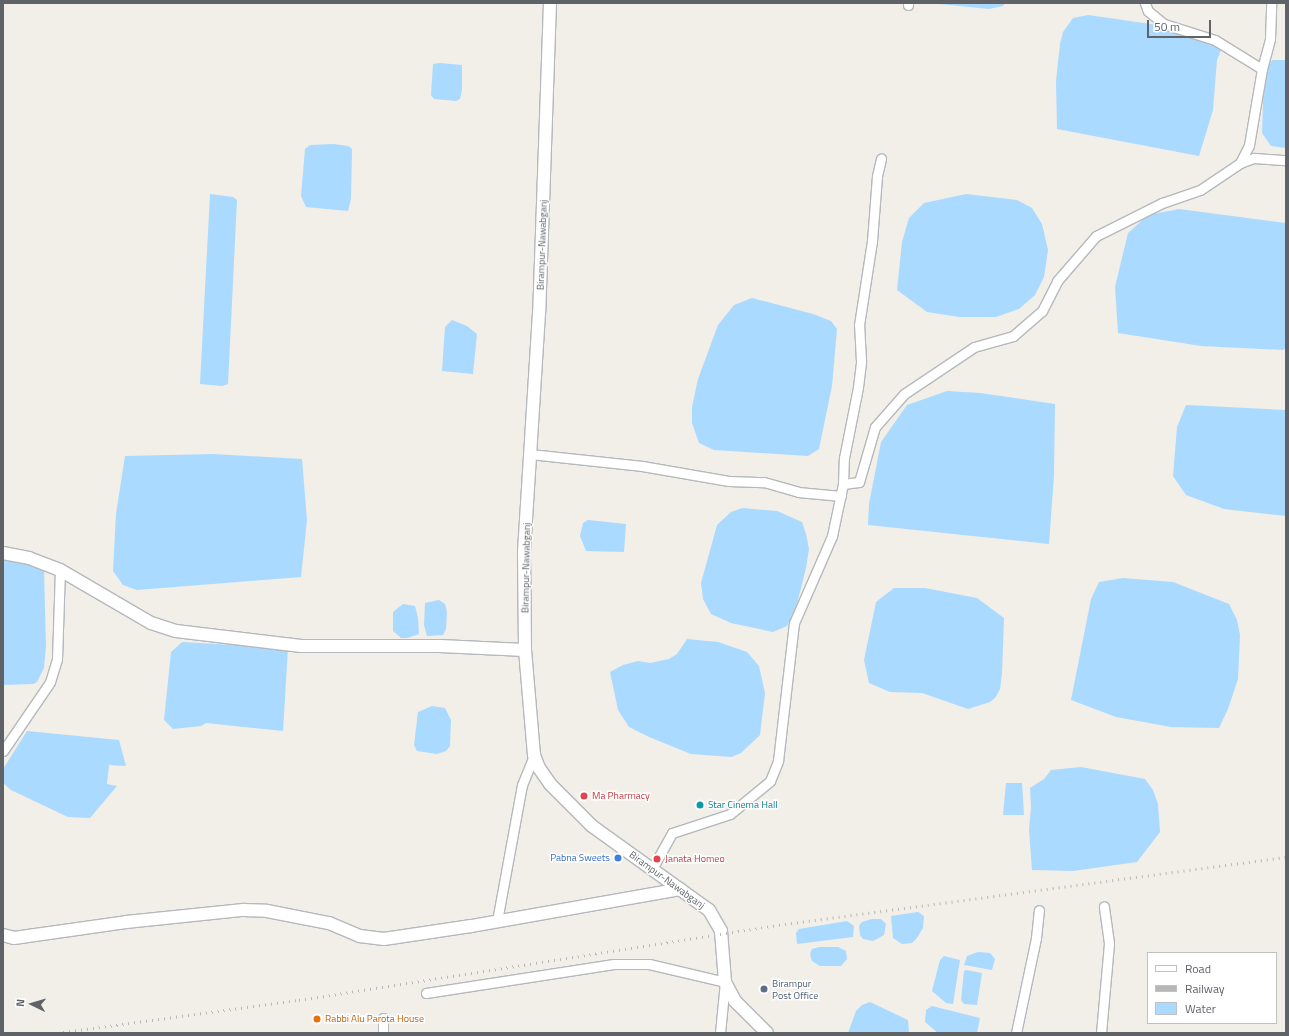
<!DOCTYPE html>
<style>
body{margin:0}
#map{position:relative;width:1289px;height:1036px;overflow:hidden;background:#f1efe8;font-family:"Titillium Web",sans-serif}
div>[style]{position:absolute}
.water>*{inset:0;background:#aadaff}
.roads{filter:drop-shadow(1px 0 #b5b8bc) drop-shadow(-1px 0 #b5b8bc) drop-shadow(0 1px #b5b8bc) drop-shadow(0 -1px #b5b8bc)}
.street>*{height:9px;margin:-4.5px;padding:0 4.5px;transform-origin:4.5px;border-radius:4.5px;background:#fff}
.secondary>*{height:12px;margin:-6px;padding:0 6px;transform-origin:6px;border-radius:6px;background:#fff}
.rail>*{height:2.5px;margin-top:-1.25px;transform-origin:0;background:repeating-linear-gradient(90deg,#b6b7b8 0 1px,transparent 0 6px)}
.dots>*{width:11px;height:11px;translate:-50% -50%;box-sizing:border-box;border:2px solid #fff;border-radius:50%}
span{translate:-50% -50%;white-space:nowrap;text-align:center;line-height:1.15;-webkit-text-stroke:3px #fff;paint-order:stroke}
.street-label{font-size:10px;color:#5f6368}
.health-label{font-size:10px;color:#be3a42}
.left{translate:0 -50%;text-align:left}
.culture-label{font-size:10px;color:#0d838f}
.shop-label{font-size:10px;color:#366cbe}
.right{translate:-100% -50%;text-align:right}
.service-label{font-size:10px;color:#4e5e75}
.food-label{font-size:10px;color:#c56008}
.frame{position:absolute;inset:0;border:4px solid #5f6368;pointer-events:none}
.legend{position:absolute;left:1147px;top:952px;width:130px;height:72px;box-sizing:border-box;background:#fff;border:1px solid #bfc1c3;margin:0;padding:5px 7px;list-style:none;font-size:12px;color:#5f6368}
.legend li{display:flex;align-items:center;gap:8px;height:20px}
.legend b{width:20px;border:1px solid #bfc1c3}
.north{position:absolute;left:12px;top:984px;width:40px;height:40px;-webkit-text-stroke:3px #fff;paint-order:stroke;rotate:275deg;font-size:11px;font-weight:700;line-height:16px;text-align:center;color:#5f6368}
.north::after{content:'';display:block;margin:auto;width:14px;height:18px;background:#5f6368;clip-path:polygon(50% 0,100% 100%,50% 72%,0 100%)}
.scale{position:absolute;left:1147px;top:20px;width:64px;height:18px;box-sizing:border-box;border:2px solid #5f6368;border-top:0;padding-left:5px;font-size:12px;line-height:14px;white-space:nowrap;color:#5f6368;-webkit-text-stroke:3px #fff;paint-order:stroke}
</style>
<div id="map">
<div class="water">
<div style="clip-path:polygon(930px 3px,1005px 3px,1003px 6px,989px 9px)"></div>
<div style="clip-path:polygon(1088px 15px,1158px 25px,1211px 43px,1221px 50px,1217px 60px,1213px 110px,1199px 156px,1057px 129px,1056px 81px,1060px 44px,1063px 32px,1073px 18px)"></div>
<div style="clip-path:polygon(1272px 60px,1286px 60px,1286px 148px,1271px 146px,1262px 133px,1264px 75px)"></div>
<div style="clip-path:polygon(440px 63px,462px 65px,462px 90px,460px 99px,456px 101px,434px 99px,431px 95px,433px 64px)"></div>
<div style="clip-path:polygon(334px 144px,348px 146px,352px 149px,351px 199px,348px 211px,306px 207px,301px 196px,305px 149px,310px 145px)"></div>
<div style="clip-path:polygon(210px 194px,233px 197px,237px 200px,228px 384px,222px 386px,200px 384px)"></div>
<div style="clip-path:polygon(966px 194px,1017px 200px,1032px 208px,1042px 224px,1048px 250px,1044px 277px,1035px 295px,1019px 309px,996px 317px,959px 317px,927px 312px,897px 290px,902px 242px,909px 218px,924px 203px)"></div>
<div style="clip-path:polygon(1179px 209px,1286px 223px,1286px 348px,1283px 350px,1201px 346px,1118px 333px,1115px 287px,1128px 233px,1148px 215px)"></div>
<div style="clip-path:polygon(752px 298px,813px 314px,831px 321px,837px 329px,832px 386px,819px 449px,808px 456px,714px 450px,699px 443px,692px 423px,692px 407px,698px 379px,718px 325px,734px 305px)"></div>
<div style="clip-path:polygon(452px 320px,467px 326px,477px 334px,473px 374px,442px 371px,445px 327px)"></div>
<div style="clip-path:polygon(947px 391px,980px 393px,1055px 404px,1054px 475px,1049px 544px,868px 525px,869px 504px,881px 442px,907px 405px)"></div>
<div style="clip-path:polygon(1186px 405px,1286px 410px,1286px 516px,1224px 509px,1186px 495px,1173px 476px,1177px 427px)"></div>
<div style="clip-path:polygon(213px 454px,302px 459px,307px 520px,301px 577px,137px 590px,123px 585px,113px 571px,116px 514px,125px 456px)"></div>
<div style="clip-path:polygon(742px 508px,777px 511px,802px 522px,806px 534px,809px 549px,806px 568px,795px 612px,787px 626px,773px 632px,731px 623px,711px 614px,703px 599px,701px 583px,717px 525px,731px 512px)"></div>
<div style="clip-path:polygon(588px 520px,626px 524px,624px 552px,586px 551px,580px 536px,583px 523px)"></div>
<div style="clip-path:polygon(3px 559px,18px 560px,44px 570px,46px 646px,44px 668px,37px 682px,33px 684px,3px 685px)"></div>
<div style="clip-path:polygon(1123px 578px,1173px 582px,1229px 604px,1237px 620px,1240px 635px,1238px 679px,1228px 709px,1219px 728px,1171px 727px,1116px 717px,1071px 700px,1091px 599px,1099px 582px)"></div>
<div style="clip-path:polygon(894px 588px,925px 588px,977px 598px,1004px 618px,1002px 674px,1000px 689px,995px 698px,990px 702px,968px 709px,922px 693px,890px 692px,869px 683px,864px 660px,876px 602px)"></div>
<div style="clip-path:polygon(439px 600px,445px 604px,447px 612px,446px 629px,443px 635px,427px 636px,424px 625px,425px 603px)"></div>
<div style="clip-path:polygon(403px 604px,415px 606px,418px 618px,419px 634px,407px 638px,401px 638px,393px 631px,393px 612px)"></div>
<div style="clip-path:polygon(687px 639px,718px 642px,747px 652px,759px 666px,765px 693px,760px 735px,741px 753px,731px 757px,691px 754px,649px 737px,629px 727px,618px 710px,610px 672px,623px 665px,638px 661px,650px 663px,669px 659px,677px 654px)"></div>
<div style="clip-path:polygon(182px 642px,288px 648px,283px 731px,206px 723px,201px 726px,173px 729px,164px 720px,171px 652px)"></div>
<div style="clip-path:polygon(432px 706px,445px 708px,451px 720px,450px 746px,446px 751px,437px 754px,417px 751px,414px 745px,418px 712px)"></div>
<div style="clip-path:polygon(27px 731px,119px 740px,126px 766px,109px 765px,107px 784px,117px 786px,90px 818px,68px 817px,11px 790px,3px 783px,3px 769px)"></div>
<div style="clip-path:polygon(1081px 767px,1145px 779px,1153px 790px,1158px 804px,1160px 832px,1137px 862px,1073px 871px,1032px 870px,1029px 830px,1031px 807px,1030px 788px,1044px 779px,1051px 770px)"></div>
<div style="clip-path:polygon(1006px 783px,1022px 783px,1024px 815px,1003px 815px)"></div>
<div style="clip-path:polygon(918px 912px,924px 916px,923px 928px,917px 938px,912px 943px,902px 944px,893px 938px,891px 916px)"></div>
<div style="clip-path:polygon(872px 919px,881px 919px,886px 924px,884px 935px,873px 941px,863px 939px,860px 935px,859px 926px,862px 922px)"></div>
<div style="clip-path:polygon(847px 921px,854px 926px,853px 937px,797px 944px,796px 933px,799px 929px)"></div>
<div style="clip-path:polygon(819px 947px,838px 947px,846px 951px,847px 959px,841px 966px,820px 966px,812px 961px,810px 954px,812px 949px)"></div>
<div style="clip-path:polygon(978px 952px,990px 953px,995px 959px,992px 970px,964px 965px,967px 956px)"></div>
<div style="clip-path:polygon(944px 956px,960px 960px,953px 1004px,946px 1003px,932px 991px,940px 960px)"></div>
<div style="clip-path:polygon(966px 970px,982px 973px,977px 1005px,964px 1004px,961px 1000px,964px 971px)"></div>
<div style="clip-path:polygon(870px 1002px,908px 1020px,909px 1033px,848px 1033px,856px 1011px,862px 1005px)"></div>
<div style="clip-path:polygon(932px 1006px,980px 1018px,977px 1033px,938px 1033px,925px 1022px,926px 1010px)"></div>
</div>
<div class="roads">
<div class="street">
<div style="left:908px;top:3px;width:2px;rotate:90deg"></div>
<div style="left:1262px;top:69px;width:31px;rotate:-75deg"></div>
<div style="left:1270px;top:39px;width:36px;rotate:-88deg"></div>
<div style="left:1240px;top:163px;width:15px;rotate:-20deg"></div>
<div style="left:1254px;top:158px;width:32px;rotate:4deg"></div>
<div style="left:530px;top:454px;width:113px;rotate:6.1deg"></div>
<div style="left:642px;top:466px;width:88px;rotate:9.8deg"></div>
<div style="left:729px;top:481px;width:35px;rotate:2deg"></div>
<div style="left:764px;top:482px;width:35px;rotate:16deg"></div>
<div style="left:798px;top:492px;width:43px;rotate:5.3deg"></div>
<div style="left:843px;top:484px;width:16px;rotate:-7deg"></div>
<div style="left:859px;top:482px;width:57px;rotate:-73.8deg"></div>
<div style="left:875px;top:427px;width:44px;rotate:-48.7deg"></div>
<div style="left:904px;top:394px;width:84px;rotate:-33.9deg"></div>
<div style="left:974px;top:347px;width:41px;rotate:-15.8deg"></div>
<div style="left:1013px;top:336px;width:38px;rotate:-41deg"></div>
<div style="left:1042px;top:311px;width:34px;rotate:-63deg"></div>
<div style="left:1057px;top:281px;width:60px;rotate:-49.1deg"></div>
<div style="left:1096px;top:236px;width:74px;rotate:-26.6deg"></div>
<div style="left:1162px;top:203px;width:40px;rotate:-18.9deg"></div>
<div style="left:1200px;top:190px;width:48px;rotate:-34deg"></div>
<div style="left:1240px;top:163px;width:20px;rotate:-63deg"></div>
<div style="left:1249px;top:145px;width:77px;rotate:-80.3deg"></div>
<div style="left:1262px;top:69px;width:55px;rotate:-148.3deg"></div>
<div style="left:1215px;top:40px;width:53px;rotate:-162.6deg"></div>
<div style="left:1164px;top:24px;width:21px;rotate:-141deg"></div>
<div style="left:1148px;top:11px;width:9px;rotate:-111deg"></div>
<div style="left:3px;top:751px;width:83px;rotate:-55.7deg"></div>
<div style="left:50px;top:682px;width:24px;rotate:-73deg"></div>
<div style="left:57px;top:659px;width:89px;rotate:-88.1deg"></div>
<div style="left:652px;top:869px;width:41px;rotate:-60.9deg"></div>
<div style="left:672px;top:833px;width:61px;rotate:-18.1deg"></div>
<div style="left:730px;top:814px;width:52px;rotate:-39.5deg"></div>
<div style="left:770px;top:781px;width:22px;rotate:-68deg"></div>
<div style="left:778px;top:761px;width:139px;rotate:-83.4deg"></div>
<div style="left:794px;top:623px;width:95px;rotate:-66.4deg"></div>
<div style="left:832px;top:536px;width:53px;rotate:-78.1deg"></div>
<div style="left:843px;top:484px;width:26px;rotate:-88deg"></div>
<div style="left:844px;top:458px;width:72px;rotate:-78.8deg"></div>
<div style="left:858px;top:387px;width:26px;rotate:-83deg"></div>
<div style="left:861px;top:361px;width:36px;rotate:-93deg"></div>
<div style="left:859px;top:325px;width:85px;rotate:-81.2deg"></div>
<div style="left:872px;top:241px;width:65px;rotate:-85.6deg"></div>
<div style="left:877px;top:176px;width:18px;rotate:-77deg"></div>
<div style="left:497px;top:921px;width:138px;rotate:-79.6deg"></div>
<div style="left:522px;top:785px;width:32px;rotate:-68deg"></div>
<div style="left:426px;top:993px;width:190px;rotate:-8.8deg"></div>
<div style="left:614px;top:964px;width:35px"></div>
<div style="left:649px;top:964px;width:78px;rotate:13.3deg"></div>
<div style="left:725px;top:982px;width:51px;rotate:95.6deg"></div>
<div style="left:383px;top:1018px;width:15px;rotate:90deg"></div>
<div style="left:1016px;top:1033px;width:97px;rotate:-78.1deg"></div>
<div style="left:1036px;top:938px;width:28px;rotate:-84deg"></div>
<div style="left:1101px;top:1033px;width:90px;rotate:-84.9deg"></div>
<div style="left:1109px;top:943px;width:37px;rotate:-98deg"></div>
</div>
<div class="secondary">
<div style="left:550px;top:3px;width:310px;rotate:92deg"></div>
<div style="left:539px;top:313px;width:240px;rotate:93.6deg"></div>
<div style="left:524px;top:553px;width:97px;rotate:89.4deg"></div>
<div style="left:525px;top:650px;width:105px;rotate:85.1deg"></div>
<div style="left:534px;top:755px;width:14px;rotate:69deg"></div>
<div style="left:539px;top:768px;width:19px;rotate:55deg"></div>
<div style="left:550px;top:784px;width:59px;rotate:45deg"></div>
<div style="left:592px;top:826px;width:144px;rotate:35.7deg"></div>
<div style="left:709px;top:910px;width:24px;rotate:60deg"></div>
<div style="left:721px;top:931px;width:51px;rotate:85.5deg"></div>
<div style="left:725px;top:982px;width:21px;rotate:62deg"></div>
<div style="left:735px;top:1001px;width:45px;rotate:45deg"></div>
<div style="left:3px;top:553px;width:26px;rotate:11deg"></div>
<div style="left:29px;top:558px;width:33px;rotate:21deg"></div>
<div style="left:60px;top:570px;width:105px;rotate:30.2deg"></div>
<div style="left:151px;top:623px;width:26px;rotate:18deg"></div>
<div style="left:176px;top:631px;width:126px;rotate:6.8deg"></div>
<div style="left:301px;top:646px;width:139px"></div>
<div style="left:440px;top:646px;width:85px;rotate:2.7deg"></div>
<div style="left:3px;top:935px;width:11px;rotate:15deg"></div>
<div style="left:14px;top:938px;width:113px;rotate:-8.1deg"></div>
<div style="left:126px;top:922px;width:118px;rotate:-5.9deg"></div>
<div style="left:243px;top:910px;width:24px;rotate:2deg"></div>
<div style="left:267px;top:911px;width:63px;rotate:11deg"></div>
<div style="left:329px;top:923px;width:34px;rotate:23deg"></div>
<div style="left:360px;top:936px;width:24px;rotate:7deg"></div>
<div style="left:384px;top:939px;width:88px;rotate:-8.5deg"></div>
<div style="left:471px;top:926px;width:212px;rotate:-10deg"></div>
</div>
</div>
<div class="rail">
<div style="left:57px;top:1033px;width:244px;rotate:-7.8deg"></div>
<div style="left:299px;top:1000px;width:492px;rotate:-8.9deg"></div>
<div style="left:785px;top:924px;width:505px;rotate:-7.62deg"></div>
</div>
<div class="dots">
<div style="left:584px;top:796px;background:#e0444e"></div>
<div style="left:700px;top:805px;background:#0f9aa8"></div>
<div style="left:618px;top:858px;background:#3f7fe0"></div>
<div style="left:657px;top:859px;background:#e0444e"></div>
<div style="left:764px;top:989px;background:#5c6f8a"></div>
<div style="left:317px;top:1019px;background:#e8710a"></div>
</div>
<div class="street-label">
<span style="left:542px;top:245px;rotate:-88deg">Birampur-Nawabganj</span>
<span style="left:526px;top:568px;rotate:-89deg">Birampur-Nawabganj</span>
<span style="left:667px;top:880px;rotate:36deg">Birampur-Nawabganj</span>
</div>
<div class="health-label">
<span class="left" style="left:592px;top:796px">Ma Pharmacy</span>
<span class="left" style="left:665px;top:859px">Janata Homeo</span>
</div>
<div class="culture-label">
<span class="left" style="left:708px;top:805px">Star Cinema Hall</span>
</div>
<div class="shop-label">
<span class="right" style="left:610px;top:858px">Pabna Sweets</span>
</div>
<div class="service-label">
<span class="left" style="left:772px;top:989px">Birampur<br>Post Office</span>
</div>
<div class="food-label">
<span class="left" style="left:325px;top:1019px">Rabbi Alu Parota House</span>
</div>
<div class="frame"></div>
<ul class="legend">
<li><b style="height:5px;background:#fff"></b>Road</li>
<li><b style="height:5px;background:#b6b7b8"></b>Railway</li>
<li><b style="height:11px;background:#aadaff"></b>Water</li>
</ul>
<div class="north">N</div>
<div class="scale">50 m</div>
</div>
